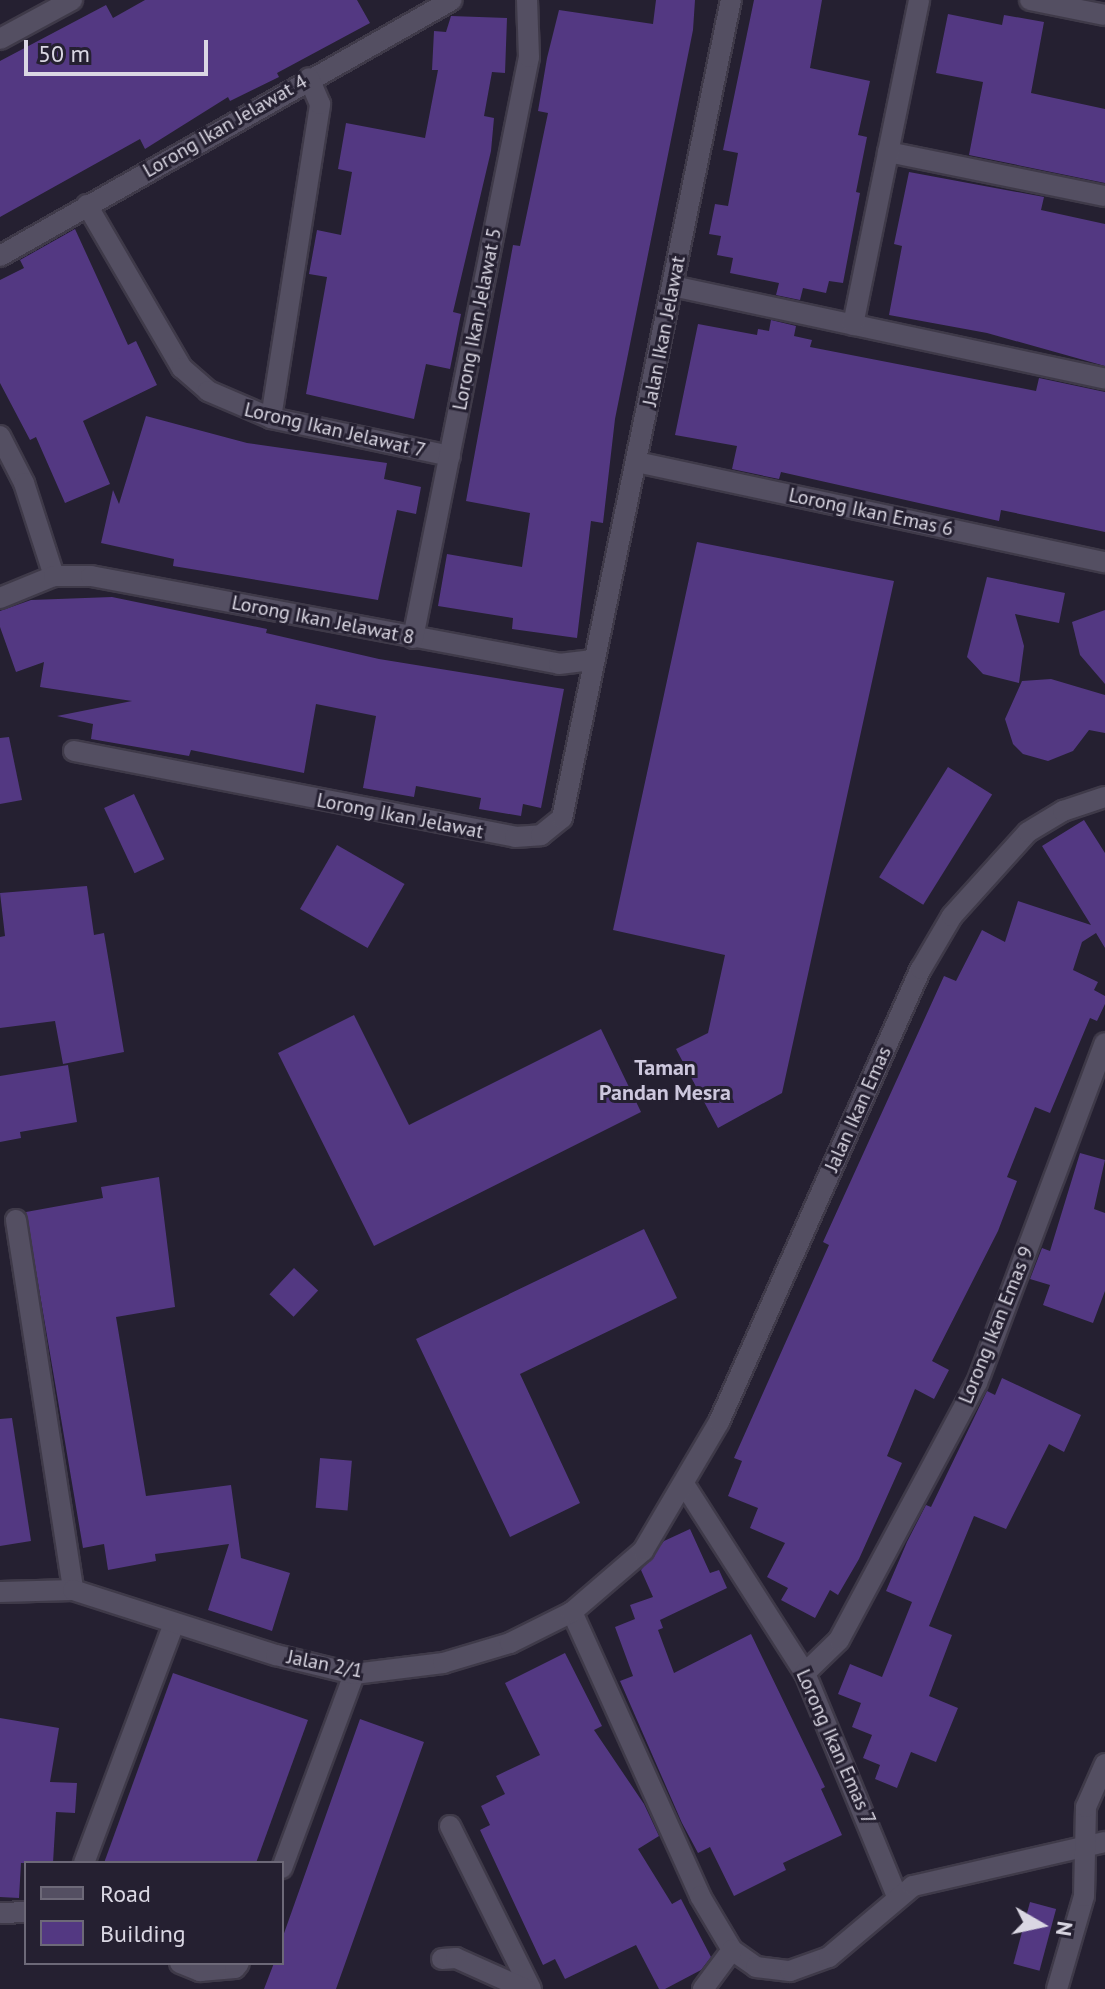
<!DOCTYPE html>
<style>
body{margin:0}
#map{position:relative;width:1105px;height:1989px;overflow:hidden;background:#252031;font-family:"PT Sans",sans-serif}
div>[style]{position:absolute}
.building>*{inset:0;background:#533882;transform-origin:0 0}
.roads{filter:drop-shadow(2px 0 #3f3a49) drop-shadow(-2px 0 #3f3a49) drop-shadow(0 2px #3f3a49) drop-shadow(0 -2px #3f3a49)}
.minor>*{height:20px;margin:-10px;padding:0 10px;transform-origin:10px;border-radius:10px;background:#544f62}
.tertiary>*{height:20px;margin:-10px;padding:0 10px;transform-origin:10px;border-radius:10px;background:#544f62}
span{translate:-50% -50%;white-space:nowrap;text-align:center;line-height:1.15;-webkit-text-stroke:6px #252031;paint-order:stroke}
.street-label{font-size:20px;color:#dad7e3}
.neighbourhood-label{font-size:22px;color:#cdc7dd;font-weight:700}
.legend{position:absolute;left:24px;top:1861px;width:260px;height:104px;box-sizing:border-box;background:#252031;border:2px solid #6d6978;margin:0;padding:10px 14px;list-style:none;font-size:24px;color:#dad7e3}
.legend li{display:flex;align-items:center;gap:16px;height:40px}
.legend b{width:40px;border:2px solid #6d6978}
.north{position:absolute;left:1001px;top:1885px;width:80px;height:80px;-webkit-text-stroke:6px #252031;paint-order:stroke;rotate:99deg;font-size:22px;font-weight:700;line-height:32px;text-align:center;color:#dad7e3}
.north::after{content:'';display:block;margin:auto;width:28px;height:36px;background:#dad7e3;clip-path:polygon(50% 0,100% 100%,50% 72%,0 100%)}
.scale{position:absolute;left:24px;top:40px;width:184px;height:36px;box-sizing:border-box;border:4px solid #dad7e3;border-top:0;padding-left:10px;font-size:24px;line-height:28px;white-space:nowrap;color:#dad7e3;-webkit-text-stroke:6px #252031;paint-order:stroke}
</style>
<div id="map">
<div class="building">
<div style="clip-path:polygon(145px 0,357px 0,370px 23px,277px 73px,279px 77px,230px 101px,228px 97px,145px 149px,140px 139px,0 217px,0 61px,106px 5px,113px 18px)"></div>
<div style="clip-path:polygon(656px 0,695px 0,693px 30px,615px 419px,603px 523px,591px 521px,577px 638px,512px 629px,513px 618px,438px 606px,447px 554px,522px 567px,530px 513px,466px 501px,513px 245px,520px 246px,548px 113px,538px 111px,547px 58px,559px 10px,653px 24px)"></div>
<div style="clip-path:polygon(754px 0,822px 0,810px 68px,870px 81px,858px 135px,867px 137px,856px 192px,860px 193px,843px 283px,829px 281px,826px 293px,803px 288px,800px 300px,776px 295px,779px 283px,730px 273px,733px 258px,717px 255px,721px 236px,709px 234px,715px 204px,728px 206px,738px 153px,723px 150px)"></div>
<div style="clip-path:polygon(948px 14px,1002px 25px,1004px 15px,1044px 22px,1031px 93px,1105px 109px,1105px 183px,969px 155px,983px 82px,936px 73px)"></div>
<div style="clip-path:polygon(451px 16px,507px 18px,505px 73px,492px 72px,484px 116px,494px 118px,491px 151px,453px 312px,461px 314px,450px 369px,426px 364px,414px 419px,306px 394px,327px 277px,309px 274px,317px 230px,341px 235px,352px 172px,338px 169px,346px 123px,425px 138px,438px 70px,432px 70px,434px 31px,446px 32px)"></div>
<div style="clip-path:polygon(909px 172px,1044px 197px,1041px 210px,1105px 224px,1105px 366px,987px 333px,889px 315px,902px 246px,894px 244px)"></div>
<div style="clip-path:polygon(75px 229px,128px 345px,136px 341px,157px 385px,83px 421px,110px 484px,65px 503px,36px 437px,30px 440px,0 383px,0 280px,24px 268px,20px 260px)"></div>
<div style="clip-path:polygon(771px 320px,796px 326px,794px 336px,812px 340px,810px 347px,1036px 391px,1039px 378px,1105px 392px,1105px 532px,1001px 510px,999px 521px,781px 472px,779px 479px,732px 469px,737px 446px,675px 435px,698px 324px,757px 335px,758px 329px,769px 331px)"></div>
<div style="clip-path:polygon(146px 416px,247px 443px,387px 463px,384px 479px,421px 487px,416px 514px,397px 510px,378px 600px,173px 566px,174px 559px,101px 543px,113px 490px,119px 504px)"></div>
<div style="clip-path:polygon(697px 542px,894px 581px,782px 1093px,718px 1128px,676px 1049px,708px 1033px,725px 955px,613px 930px)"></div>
<div style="clip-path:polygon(987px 577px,1065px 593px,1059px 623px,1015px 614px,1024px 646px,1019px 683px,983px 674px,967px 657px)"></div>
<div style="clip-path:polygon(112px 597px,267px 629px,266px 633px,379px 659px,564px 689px,541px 808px,523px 804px,521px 816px,479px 809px,481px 798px,416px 786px,414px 797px,363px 788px,376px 716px,316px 704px,304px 773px,191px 750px,189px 756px,91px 739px,93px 724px,57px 716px,132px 701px,40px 687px,44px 662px,16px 672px,0 627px,0 611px,31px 600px)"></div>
<div style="clip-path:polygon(1105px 610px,1105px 684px,1080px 655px,1072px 622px)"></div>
<div style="clip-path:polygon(1051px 679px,1105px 695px,1105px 733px,1089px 730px,1073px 751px,1048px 761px,1023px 754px,1013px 744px,1005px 719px,1022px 681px)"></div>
<div style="clip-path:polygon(9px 737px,22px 800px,0 804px,0 738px)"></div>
<div style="left:948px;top:767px;width:52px;height:130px;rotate:32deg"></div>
<div style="left:134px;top:794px;width:72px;height:33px;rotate:65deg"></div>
<div style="clip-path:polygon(1084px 820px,1105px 853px,1105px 948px,1096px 933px,1082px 942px,1073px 970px,1098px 982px,1094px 990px,1105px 996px,1105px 1004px,1097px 1021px,1090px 1018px,1050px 1113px,1035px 1107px,1007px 1177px,1017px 1181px,998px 1231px,932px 1361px,949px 1370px,934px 1399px,915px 1389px,887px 1456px,902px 1463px,859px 1559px,838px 1595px,830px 1590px,815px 1618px,781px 1600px,788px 1588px,767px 1577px,785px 1543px,750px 1528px,758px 1508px,728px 1496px,742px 1461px,734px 1458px,829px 1245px,823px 1242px,944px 976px,956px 981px,982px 930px,1005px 942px,1018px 901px,1091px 925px,1042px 846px)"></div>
<div style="left:337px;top:845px;width:78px;height:74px;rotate:30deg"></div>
<div style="clip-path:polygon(87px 886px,94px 935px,104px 933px,124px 1052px,63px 1064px,55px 1021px,0 1028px,0 937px,5px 936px,0 893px)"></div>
<div style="clip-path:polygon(354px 1015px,409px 1125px,601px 1029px,641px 1112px,374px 1246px,278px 1053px)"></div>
<div style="clip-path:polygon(68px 1065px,77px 1122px,20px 1132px,21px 1138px,0 1142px,0 1076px)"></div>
<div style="clip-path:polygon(1080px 1153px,1105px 1160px,1094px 1209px,1105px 1213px,1105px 1291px,1093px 1323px,1043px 1305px,1050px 1285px,1030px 1279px,1042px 1248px,1050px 1251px)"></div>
<div style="clip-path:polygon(159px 1177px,175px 1307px,116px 1317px,146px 1496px,231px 1485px,241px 1558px,290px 1573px,272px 1631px,208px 1610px,229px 1544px,155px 1554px,156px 1561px,108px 1570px,104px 1544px,83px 1548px,26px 1212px,103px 1198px,101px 1187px)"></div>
<div style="clip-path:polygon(644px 1229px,677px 1298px,520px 1374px,580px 1503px,510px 1537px,416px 1339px)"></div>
<div style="left:294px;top:1268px;width:33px;height:36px;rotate:43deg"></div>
<div style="clip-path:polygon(1002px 1378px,1081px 1415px,1064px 1452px,1049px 1444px,1006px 1529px,974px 1516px,929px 1626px,952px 1635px,929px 1696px,958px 1708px,936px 1762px,911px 1752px,897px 1788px,875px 1779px,880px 1765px,863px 1758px,872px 1735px,852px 1727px,861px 1703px,838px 1694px,850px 1664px,882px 1677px,912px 1602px,886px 1591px,907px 1542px,926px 1505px,931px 1507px,987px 1391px,995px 1395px)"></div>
<div style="clip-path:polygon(12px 1418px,31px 1541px,0 1546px,0 1419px)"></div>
<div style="left:320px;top:1458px;width:32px;height:50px;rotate:5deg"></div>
<div style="clip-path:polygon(690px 1529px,710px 1573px,719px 1570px,727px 1588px,660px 1620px,663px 1628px,658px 1630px,674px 1673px,751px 1634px,825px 1787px,821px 1789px,842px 1835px,783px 1863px,786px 1870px,734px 1896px,710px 1847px,698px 1853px,682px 1823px,620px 1681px,633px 1676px,615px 1627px,635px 1619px,630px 1605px,653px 1597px,641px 1570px,664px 1541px)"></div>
<div style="clip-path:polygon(565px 1653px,602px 1726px,594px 1730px,644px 1804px,659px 1836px,638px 1849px,672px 1904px,681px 1899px,711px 1957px,701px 1970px,665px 1989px,659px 1989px,636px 1945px,565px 1979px,555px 1959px,543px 1965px,480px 1830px,490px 1825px,481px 1806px,505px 1794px,496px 1776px,540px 1755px,505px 1683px)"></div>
<div style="clip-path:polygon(173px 1673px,308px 1720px,256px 1863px,104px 1863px)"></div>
<div style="clip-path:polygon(0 1718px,59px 1728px,50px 1782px,77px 1783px,75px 1813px,56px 1812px,53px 1863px,21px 1863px,19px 1898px,0 1897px)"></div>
<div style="clip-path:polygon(360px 1719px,424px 1742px,408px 1787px,336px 1989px,264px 1989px,274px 1963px,282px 1963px,282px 1939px)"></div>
<div style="left:1030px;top:1902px;width:27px;height:64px;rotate:15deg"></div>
</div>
<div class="roads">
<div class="minor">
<div style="left:1030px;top:0;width:76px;rotate:11.3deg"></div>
<div style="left:0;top:39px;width:82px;rotate:-28.4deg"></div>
<div style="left:888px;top:152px;width:221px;rotate:11.5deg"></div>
<div style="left:87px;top:205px;width:189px;rotate:59.8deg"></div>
<div style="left:182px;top:368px;width:35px;rotate:41deg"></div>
<div style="left:208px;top:391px;width:69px;rotate:23.2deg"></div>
<div style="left:271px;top:418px;width:183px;rotate:12deg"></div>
<div style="left:0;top:256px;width:519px;rotate:-29.53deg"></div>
<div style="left:673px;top:286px;width:442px;rotate:12.1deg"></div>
<div style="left:853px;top:325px;width:332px;rotate:-78.5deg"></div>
<div style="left:271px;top:418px;width:318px;rotate:-81.1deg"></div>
<div style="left:320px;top:104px;width:28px;rotate:-113deg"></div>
<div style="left:0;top:436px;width:53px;rotate:62.9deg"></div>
<div style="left:24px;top:483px;width:98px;rotate:72.1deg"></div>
<div style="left:637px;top:462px;width:479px;rotate:12.1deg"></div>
<div style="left:0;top:598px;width:58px;rotate:-22.2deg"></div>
<div style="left:54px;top:576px;width:37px"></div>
<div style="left:91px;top:576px;width:476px;rotate:10.6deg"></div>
<div style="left:559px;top:664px;width:32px;rotate:-7deg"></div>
<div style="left:413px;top:638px;width:592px;rotate:-78.71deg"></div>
<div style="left:529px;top:57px;width:57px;rotate:-92deg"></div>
<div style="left:74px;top:751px;width:449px;rotate:11deg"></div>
<div style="left:515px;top:837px;width:26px;rotate:-4deg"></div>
<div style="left:541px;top:835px;width:27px;rotate:-39deg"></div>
<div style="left:562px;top:818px;width:835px;rotate:-78.33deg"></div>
<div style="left:16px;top:1220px;width:374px;rotate:81.2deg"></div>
<div style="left:684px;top:1484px;width:224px;rotate:57.4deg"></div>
<div style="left:805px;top:1673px;width:241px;rotate:67.6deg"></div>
<div style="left:572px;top:1612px;width:312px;rotate:65.7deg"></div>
<div style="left:700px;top:1896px;width:63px;rotate:59.3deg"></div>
<div style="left:732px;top:1950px;width:29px;rotate:35deg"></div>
<div style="left:756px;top:1967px;width:34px;rotate:7deg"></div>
<div style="left:790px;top:1971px;width:41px;rotate:-19.7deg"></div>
<div style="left:829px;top:1957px;width:110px;rotate:-40.2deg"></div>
<div style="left:913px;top:1886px;width:197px;rotate:-12.9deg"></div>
<div style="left:805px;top:1673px;width:47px;rotate:-44.1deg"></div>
<div style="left:839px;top:1640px;width:292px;rotate:-61.8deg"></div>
<div style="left:977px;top:1383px;width:363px;rotate:-69.4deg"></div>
<div style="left:450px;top:1826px;width:182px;rotate:63.6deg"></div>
<div style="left:84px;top:1863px;width:256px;rotate:-69.4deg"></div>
<div style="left:282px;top:1868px;width:207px;rotate:-69.6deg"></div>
<div style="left:0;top:1913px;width:26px;rotate:-2deg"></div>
<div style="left:442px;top:1959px;width:14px;rotate:-4deg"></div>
<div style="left:456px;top:1958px;width:76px;rotate:24.2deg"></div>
<div style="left:180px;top:1963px;width:22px;rotate:22deg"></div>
<div style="left:200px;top:1971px;width:35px;rotate:-5deg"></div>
<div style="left:235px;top:1968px;width:6px;rotate:-51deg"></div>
<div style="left:703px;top:1989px;width:49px;rotate:-53.4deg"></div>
<div style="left:1057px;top:1989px;width:97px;rotate:-73.8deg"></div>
<div style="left:1084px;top:1896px;width:89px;rotate:-88.7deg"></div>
<div style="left:1086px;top:1807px;width:47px;rotate:-66.2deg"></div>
</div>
<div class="tertiary">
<div style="left:0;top:1592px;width:73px;rotate:-1.6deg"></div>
<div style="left:73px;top:1590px;width:213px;rotate:17.8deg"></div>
<div style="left:276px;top:1655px;width:80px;rotate:13.7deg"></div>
<div style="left:354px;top:1674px;width:90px;rotate:-7deg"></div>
<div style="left:443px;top:1663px;width:70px;rotate:-16.6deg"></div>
<div style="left:510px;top:1643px;width:69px;rotate:-26.6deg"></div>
<div style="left:572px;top:1612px;width:94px;rotate:-40.7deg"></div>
<div style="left:643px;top:1551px;width:150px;rotate:-59.5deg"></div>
<div style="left:719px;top:1422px;width:496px;rotate:-66deg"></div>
<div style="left:921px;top:969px;width:61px;rotate:-59.7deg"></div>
<div style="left:952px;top:916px;width:113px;rotate:-47.9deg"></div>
<div style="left:1028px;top:832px;width:41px;rotate:-31deg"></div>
<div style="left:1063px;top:811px;width:44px;rotate:-18.4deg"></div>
</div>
</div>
<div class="street-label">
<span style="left:225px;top:126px;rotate:-30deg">Lorong Ikan Jelawat 4</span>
<span style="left:477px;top:319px;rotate:-79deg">Lorong Ikan Jelawat 5</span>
<span style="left:664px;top:331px;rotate:-79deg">Jalan Ikan Jelawat</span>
<span style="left:335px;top:430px;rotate:13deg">Lorong Ikan Jelawat 7</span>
<span style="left:871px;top:512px;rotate:12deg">Lorong Ikan Emas 6</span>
<span style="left:323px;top:620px;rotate:11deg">Lorong Ikan Jelawat 8</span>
<span style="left:400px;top:816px;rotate:11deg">Lorong Ikan Jelawat</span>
<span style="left:858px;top:1109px;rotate:-66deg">Jalan Ikan Emas</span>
<span style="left:996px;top:1325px;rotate:-68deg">Lorong Ikan Emas 9</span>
<span style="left:325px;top:1664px;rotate:11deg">Jalan 2/1</span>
<span style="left:836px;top:1747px;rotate:66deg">Lorong Ikan Emas 7</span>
</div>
<div class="neighbourhood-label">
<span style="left:665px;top:1080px">Taman<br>Pandan Mesra</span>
</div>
<ul class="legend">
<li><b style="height:10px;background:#544f62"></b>Road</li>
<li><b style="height:22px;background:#533882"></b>Building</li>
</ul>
<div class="north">N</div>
<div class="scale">50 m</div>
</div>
